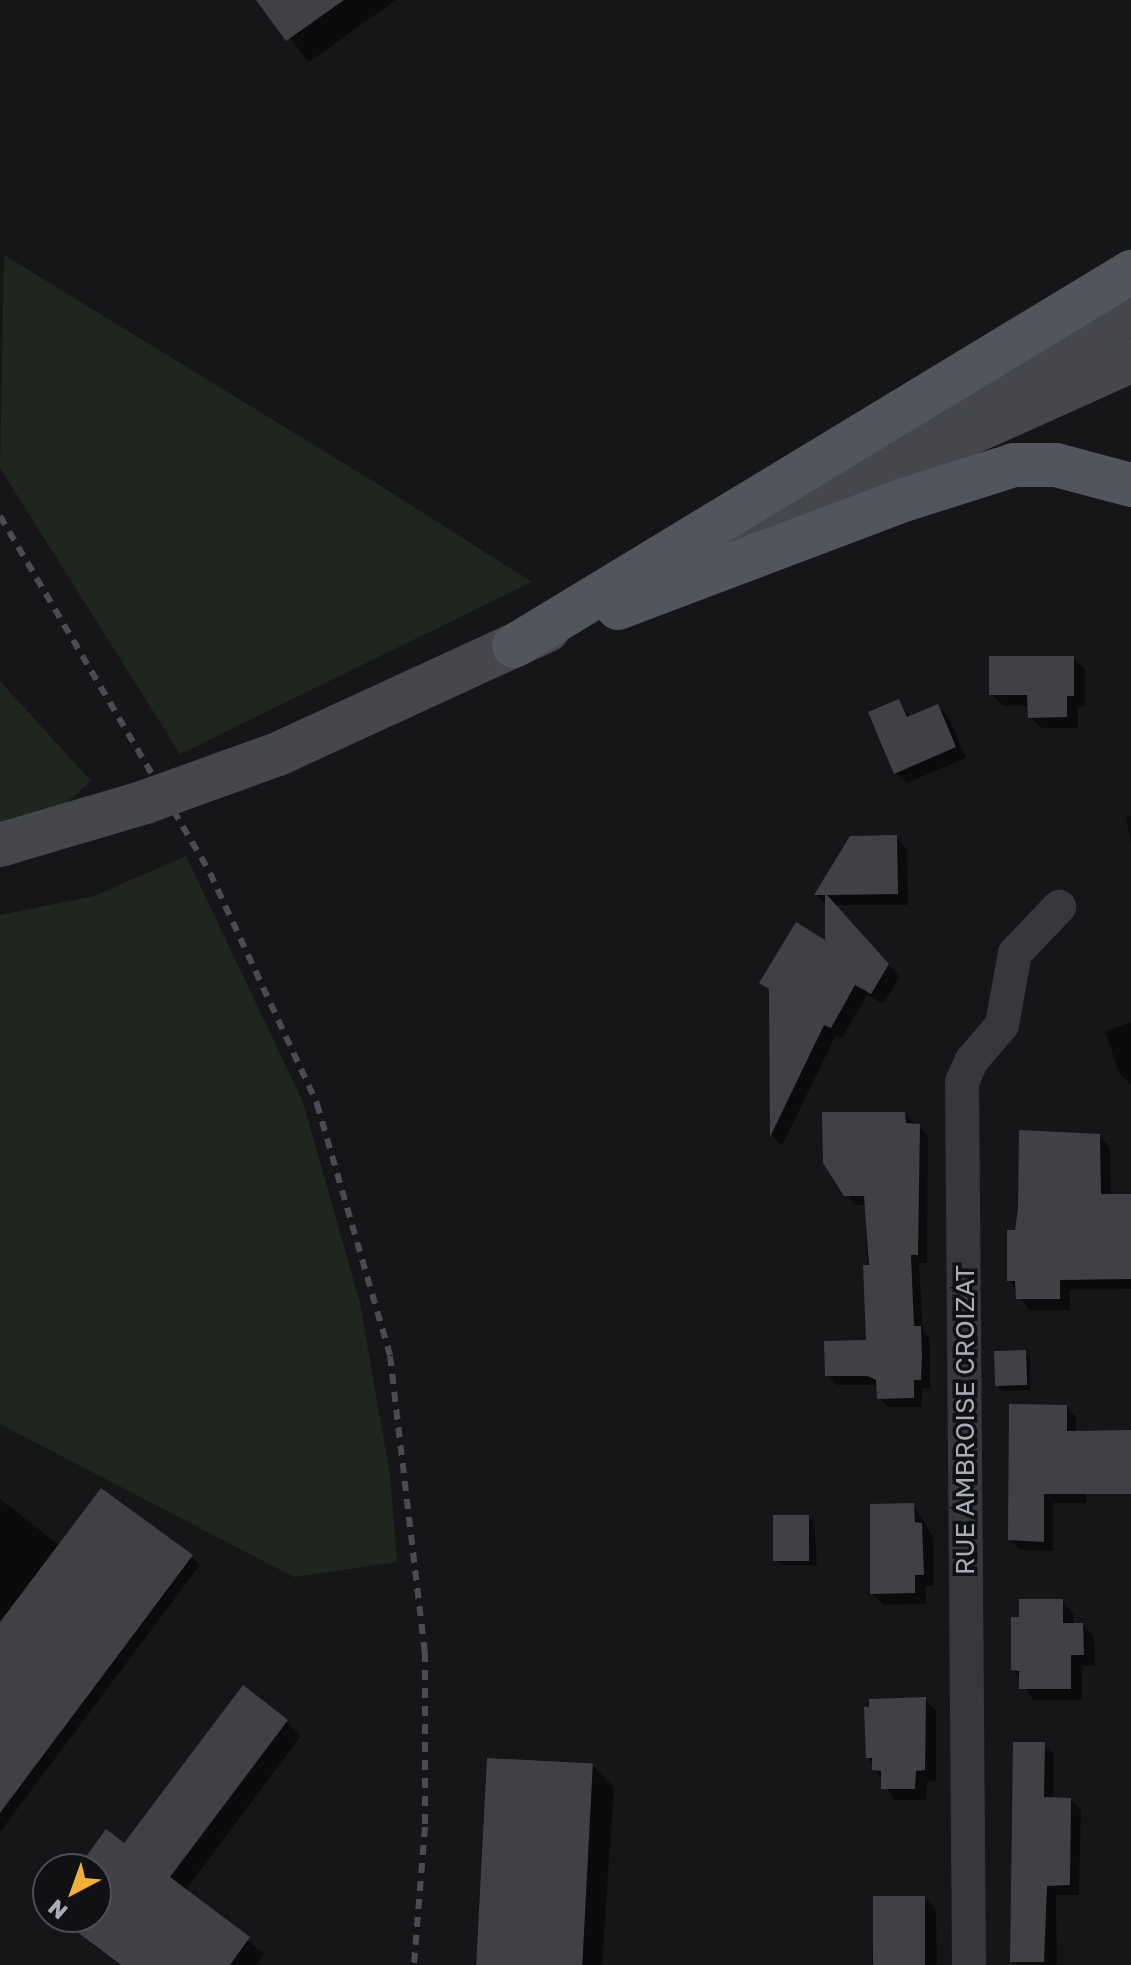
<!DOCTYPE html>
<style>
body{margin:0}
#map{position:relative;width:1131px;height:1965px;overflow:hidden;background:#161618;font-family:"Golos Text",sans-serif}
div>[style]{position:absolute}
.green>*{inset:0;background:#1e261f}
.shadow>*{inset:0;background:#0007}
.building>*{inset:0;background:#404145;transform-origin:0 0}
.street>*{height:34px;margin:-17px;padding:0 17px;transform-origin:17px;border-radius:17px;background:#37383d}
.secondary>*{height:44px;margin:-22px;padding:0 22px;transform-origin:22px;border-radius:22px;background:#45474d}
.primary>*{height:44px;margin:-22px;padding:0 22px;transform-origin:22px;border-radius:22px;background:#53555c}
.rail>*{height:6px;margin-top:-3px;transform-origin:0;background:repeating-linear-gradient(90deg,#4a4c52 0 10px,transparent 0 18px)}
.secondary-bridge>*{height:44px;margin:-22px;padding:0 22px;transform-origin:22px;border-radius:22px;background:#45474d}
span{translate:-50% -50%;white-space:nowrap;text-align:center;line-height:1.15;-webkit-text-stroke:7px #111113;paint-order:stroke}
.street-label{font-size:26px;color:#a8adb8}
.north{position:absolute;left:32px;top:1853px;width:80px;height:80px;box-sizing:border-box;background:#111113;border:2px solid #4d4f55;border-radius:50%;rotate:221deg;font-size:22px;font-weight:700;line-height:32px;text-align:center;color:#a8adb8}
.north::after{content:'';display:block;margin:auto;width:28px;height:36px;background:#f2b134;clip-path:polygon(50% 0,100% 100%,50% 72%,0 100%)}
</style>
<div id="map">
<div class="green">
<div style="clip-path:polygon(4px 255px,376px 483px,532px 582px,180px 754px,0 468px)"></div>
<div style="clip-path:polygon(0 681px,91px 781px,54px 814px,0 822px)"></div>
<div style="clip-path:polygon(186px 856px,303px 1102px,360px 1303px,390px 1475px,397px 1562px,294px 1577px,0 1424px,0 915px,94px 896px)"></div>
</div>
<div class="shadow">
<div style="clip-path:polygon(259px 0,396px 0,309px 62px)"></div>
<div style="clip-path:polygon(1074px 658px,1085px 670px,1085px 707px,1078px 707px,1078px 728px,1041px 728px,1030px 717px,1029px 706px,1003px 706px,991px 694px)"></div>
<div style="clip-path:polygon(899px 702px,911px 717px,938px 706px,948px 716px,966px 758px,907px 783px,896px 773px)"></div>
<div style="clip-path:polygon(1131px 816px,1131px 843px,1126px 817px)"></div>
<div style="clip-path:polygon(896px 837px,907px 849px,908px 905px,835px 905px,900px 977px,883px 1004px,867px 995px,842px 1038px,836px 1035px,782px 1146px,772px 1136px,771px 992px,761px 983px,827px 944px,827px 906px,816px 895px)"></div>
<div style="clip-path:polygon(1131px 1022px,1131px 1084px,1130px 1084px,1119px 1073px,1105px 1031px)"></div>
<div style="clip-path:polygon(904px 1114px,928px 1135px,927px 1263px,919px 1263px,923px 1331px,930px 1338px,930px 1389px,922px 1388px,922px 1407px,888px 1407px,879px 1398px,878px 1385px,837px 1385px,827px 1375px,868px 1342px,866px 1205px,856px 1205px,846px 1195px)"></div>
<div style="clip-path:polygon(1099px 1136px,1110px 1147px,1111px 1196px,1131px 1196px,1131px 1289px,1070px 1290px,1070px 1310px,1029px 1310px,1009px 1280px,1016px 1231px)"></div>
<div style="clip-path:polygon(1025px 1352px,1030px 1358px,1031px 1390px,1002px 1391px,997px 1385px)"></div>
<div style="clip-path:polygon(1066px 1407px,1076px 1417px,1076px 1433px,1131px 1432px,1131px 1480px,1086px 1479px,1086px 1503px,1053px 1503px,1053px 1551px,1020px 1550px,1010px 1539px)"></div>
<div style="clip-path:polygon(0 1499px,59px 1545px,191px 1557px,200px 1565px,0 1832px)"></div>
<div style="clip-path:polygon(913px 1505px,933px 1536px,934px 1586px,926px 1586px,926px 1604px,883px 1605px,872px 1593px)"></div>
<div style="clip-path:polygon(808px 1517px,814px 1522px,817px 1565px,781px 1565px,776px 1560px)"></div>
<div style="clip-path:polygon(1062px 1601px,1073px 1613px,1074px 1625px,1083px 1625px,1094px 1636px,1095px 1666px,1082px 1666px,1082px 1700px,1033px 1700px,1013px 1669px,1021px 1619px)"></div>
<div style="clip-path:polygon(925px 1699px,936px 1711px,936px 1781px,927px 1782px,926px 1800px,894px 1800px,868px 1757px)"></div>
<div style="clip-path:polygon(286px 1721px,301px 1736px,185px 1891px,264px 1954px,256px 1965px,119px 1965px,57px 1917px,96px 1917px,96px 1869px,79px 1869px,125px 1846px)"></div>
<div style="clip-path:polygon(1015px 1744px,1044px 1744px,1054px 1754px,1053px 1800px,1071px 1800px,1081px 1810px,1079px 1895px,1056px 1895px,1057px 1965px,1016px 1965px)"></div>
<div style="clip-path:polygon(592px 1765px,614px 1787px,602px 1965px,474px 1965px)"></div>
<div style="clip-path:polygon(875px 1898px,925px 1898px,936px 1909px,937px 1965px,872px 1965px)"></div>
</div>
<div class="building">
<div style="clip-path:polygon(256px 0,344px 0,286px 41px)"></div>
<div style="clip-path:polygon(989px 656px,1074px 656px,1074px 696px,1067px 696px,1067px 717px,1028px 718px,1027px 695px,989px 695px)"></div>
<div style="clip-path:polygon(899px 699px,907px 717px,938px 704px,956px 747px,894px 774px,868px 712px)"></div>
<div style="clip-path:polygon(897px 835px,898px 894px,827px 895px,889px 964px,871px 994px,855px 985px,831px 1028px,824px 1025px,770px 1137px,769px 989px,759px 983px,796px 922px,825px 940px,825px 895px,814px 895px,850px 836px)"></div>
<div style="clip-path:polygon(822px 1112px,905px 1112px,906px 1123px,920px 1124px,918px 1255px,911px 1255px,914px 1326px,921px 1326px,922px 1354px,921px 1380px,914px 1380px,914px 1398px,877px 1399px,876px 1380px,868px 1376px,825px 1376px,824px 1341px,866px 1340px,863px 1265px,869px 1265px,864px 1196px,844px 1196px,823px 1163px)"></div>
<div style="clip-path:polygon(1019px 1130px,1100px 1134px,1101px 1194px,1131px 1194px,1131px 1279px,1060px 1280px,1060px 1299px,1016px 1299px,1015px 1281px,1007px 1281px,1007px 1230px,1015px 1230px,1018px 1209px)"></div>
<div style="left:1026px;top:1350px;width:35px;height:32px;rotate:88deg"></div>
<div style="clip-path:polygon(1009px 1404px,1067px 1405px,1067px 1431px,1131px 1430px,1131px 1494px,1044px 1494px,1044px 1542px,1008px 1540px)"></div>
<div style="clip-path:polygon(101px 1488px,193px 1555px,0 1813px,0 1622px)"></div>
<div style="clip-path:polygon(914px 1503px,915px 1522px,922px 1523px,924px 1575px,915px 1575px,915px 1593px,870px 1594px,870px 1504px)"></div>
<div style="left:773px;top:1515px;width:36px;height:46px"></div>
<div style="clip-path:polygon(1019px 1599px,1063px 1599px,1063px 1623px,1083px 1623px,1084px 1655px,1071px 1655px,1071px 1689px,1019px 1689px,1019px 1671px,1011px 1670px,1011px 1617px,1019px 1617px)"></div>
<div style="clip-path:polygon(243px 1685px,288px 1720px,170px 1877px,250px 1937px,230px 1965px,121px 1965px,57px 1917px,96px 1917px,96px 1869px,77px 1869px,106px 1829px,124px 1843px)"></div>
<div style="clip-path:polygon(926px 1697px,925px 1770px,916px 1771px,915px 1789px,881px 1789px,881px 1771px,872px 1770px,872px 1758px,866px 1758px,864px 1707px,869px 1707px,869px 1699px)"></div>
<div style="clip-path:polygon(1013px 1742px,1045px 1742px,1044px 1797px,1071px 1798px,1070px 1885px,1047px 1886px,1044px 1962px,1010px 1962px)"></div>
<div style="left:487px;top:1758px;width:106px;height:208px;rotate:3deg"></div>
<div style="left:873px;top:1896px;width:52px;height:69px"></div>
</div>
<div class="street">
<div style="left:969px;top:1965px;width:883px;rotate:-90.45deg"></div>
<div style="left:962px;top:1082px;width:24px;rotate:-66deg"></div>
<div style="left:972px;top:1060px;width:46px;rotate:-49.4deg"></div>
<div style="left:1002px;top:1025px;width:73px;rotate:-79.8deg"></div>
<div style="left:1015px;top:953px;width:64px;rotate:-46.3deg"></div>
</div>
<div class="secondary">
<div style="left:907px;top:429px;width:252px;rotate:-27.2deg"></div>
<div style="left:692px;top:558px;width:133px;rotate:-26.4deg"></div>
<div style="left:811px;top:499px;width:112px;rotate:-21.5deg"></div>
<div style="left:915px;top:458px;width:237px;rotate:-24.2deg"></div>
<div style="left:178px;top:790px;width:106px;rotate:-19.8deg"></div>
<div style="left:278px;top:754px;width:297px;rotate:-24.7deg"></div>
<div style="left:0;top:845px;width:151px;rotate:-16.5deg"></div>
</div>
<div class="primary">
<div style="left:618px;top:608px;width:309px;rotate:-20.7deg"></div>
<div style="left:907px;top:499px;width:112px;rotate:-17.6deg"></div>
<div style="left:1014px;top:465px;width:42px"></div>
<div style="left:1056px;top:465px;width:78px;rotate:14.9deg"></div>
<div style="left:514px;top:646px;width:722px;rotate:-31.22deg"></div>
</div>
<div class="rail">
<div style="left:0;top:516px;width:414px;rotate:59.5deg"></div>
<div style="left:210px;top:873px;width:255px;rotate:65.1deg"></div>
<div style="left:317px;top:1104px;width:262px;rotate:73.8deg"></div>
<div style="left:390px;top:1356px;width:298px;rotate:83.3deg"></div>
<div style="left:425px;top:1652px;width:175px;rotate:90deg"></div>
<div style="left:425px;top:1827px;width:138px;rotate:94.6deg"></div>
</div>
<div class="secondary-bridge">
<div style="left:145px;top:802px;width:35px;rotate:-20deg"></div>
</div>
<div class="street-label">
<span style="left:965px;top:1420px;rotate:-90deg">RUE AMBROISE CROIZAT</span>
</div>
<div class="north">N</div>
</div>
